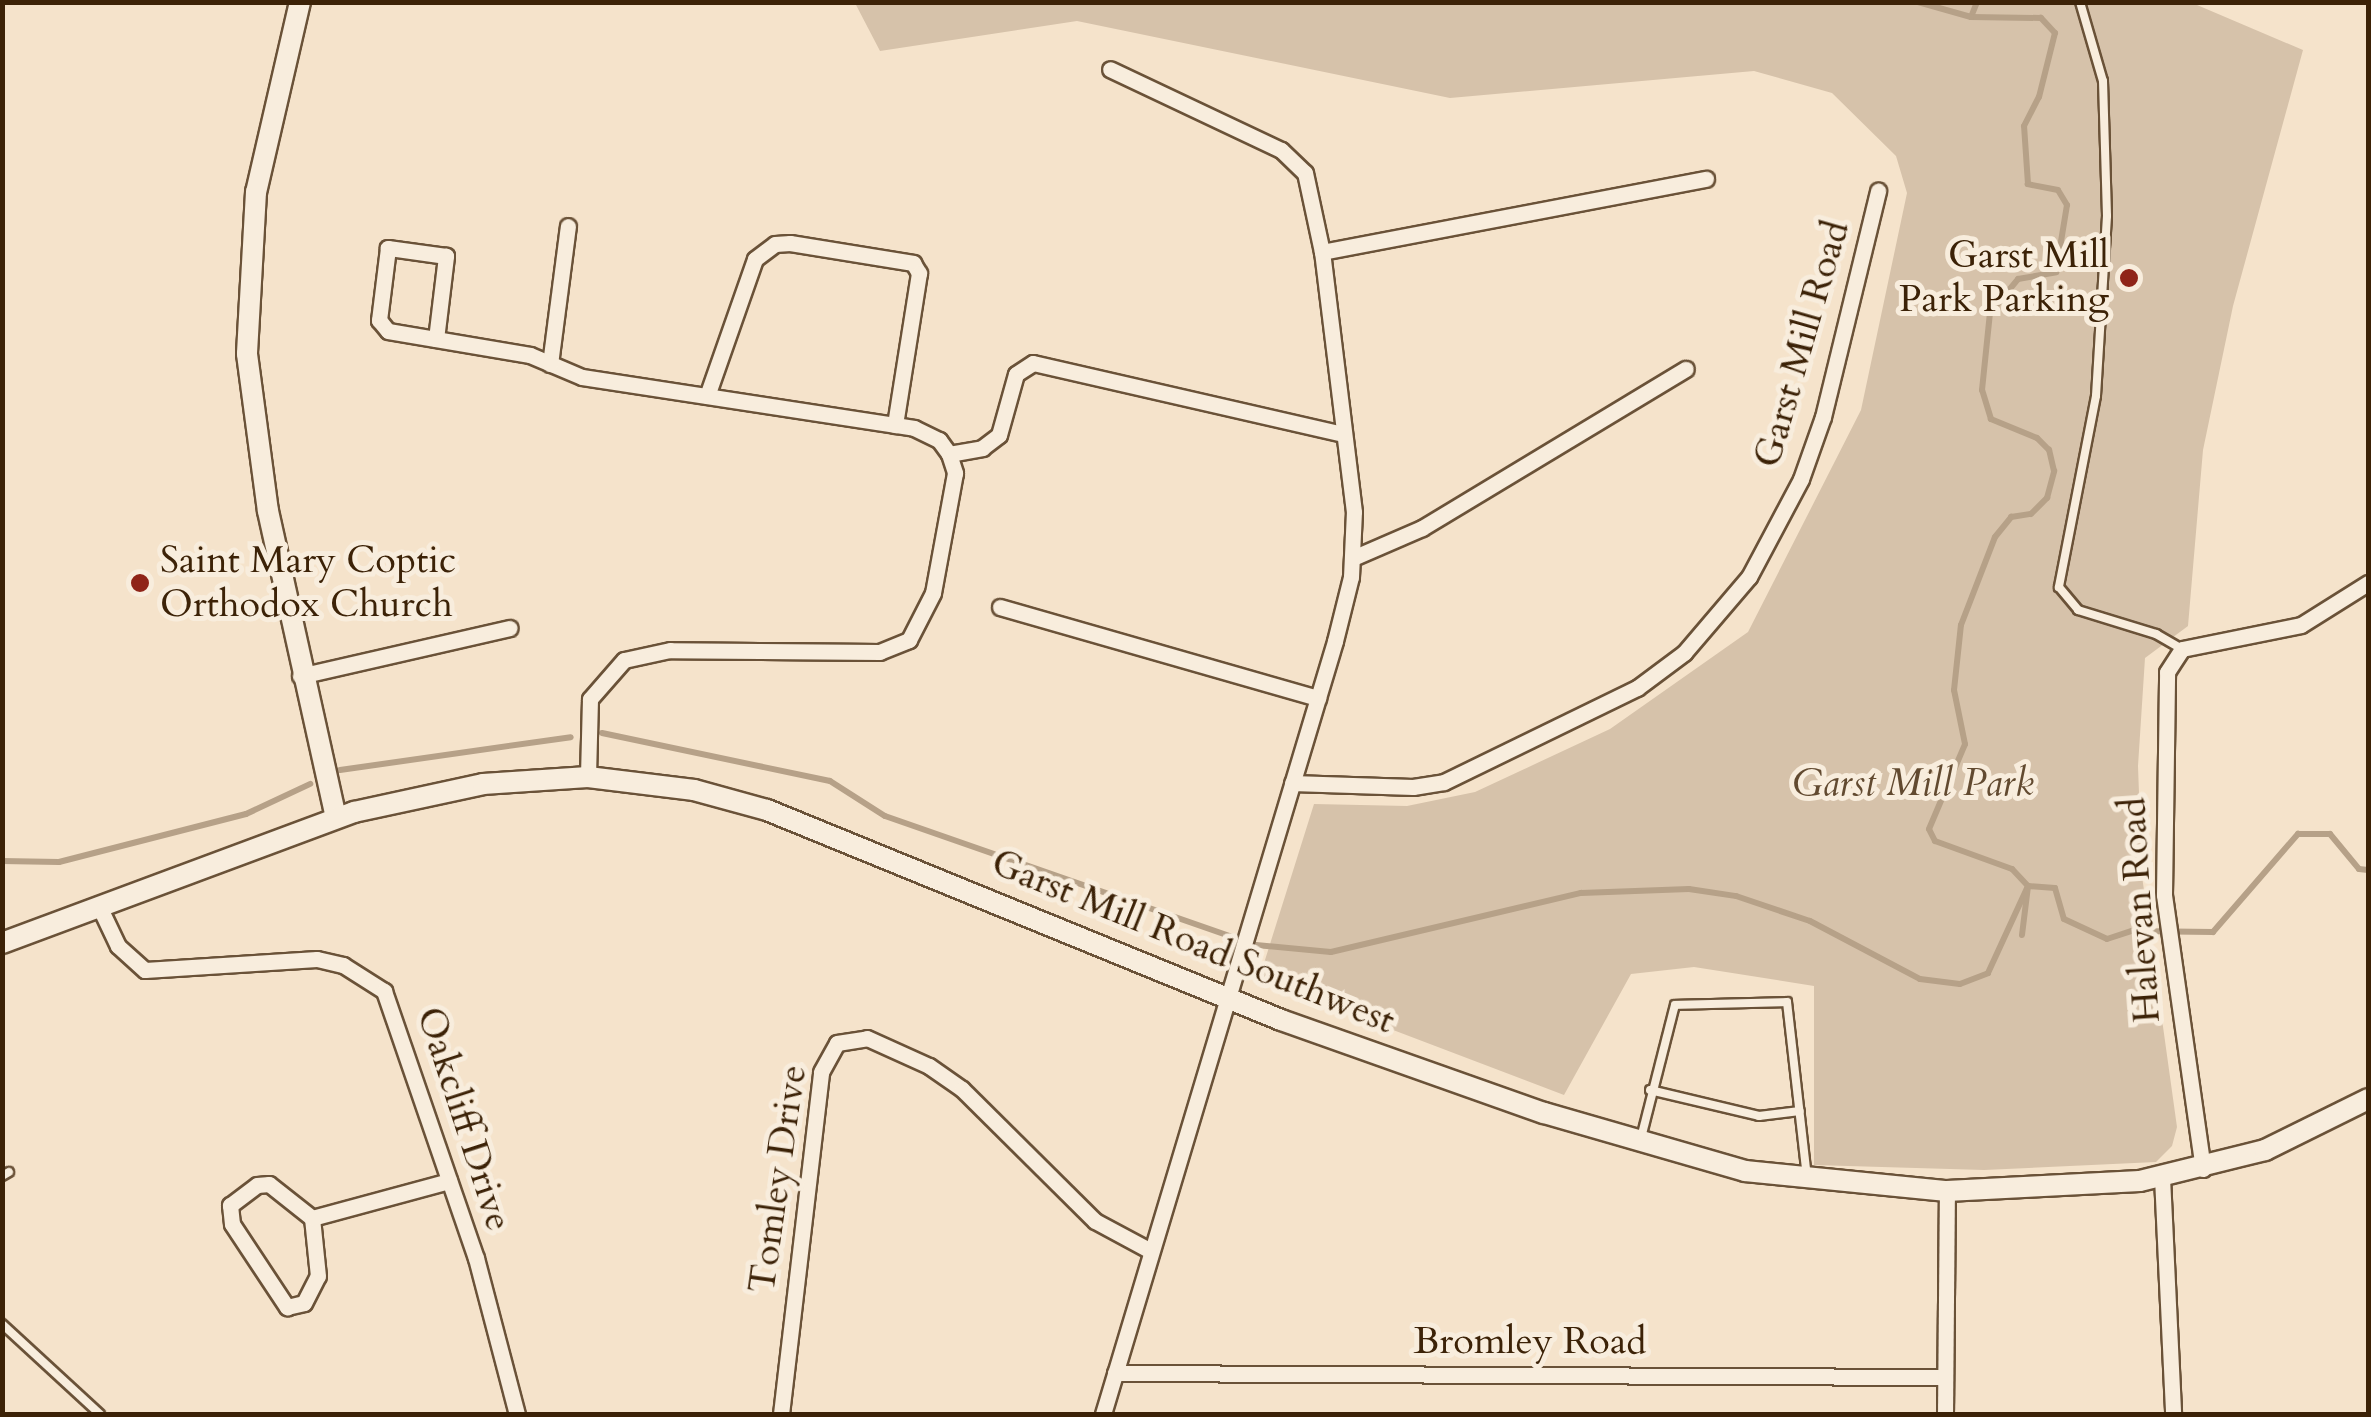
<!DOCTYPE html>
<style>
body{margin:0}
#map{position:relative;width:2371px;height:1417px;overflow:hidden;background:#f5e3cb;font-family:Cardo,serif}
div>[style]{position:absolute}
.green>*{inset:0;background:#d6c2aa}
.stream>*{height:6px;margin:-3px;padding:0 3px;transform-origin:3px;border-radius:3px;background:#b6a188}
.roads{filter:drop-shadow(2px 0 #6a5238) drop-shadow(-2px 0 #6a5238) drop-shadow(0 2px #6a5238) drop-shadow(0 -2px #6a5238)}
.service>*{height:8px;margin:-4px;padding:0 4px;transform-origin:4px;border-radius:4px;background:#f8eddd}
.minor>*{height:15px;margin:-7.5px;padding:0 7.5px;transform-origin:7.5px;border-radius:7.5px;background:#f8eddd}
.tertiary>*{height:20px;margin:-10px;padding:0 10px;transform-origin:10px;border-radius:10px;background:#f8eddd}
.dots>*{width:28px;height:28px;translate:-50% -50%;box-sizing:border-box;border:5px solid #f8eddd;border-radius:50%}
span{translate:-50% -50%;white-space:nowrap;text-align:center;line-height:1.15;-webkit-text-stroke:10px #f8eddd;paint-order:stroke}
.poi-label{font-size:38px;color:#3c2207}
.right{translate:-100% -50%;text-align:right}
.left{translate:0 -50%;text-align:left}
.street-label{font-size:38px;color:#3c2207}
.park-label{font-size:38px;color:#624a30;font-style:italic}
.frame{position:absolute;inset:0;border:5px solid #3c2207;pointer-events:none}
</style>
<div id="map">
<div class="green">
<div style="clip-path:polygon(2190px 2px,2303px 50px,2233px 306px,2203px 450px,2188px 626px,2145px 658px,2138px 766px,2142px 876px,2177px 1127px,2172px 1146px,2156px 1162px,1984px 1170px,1814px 1165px,1814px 986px,1694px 967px,1631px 974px,1564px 1095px,1259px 979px,1314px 804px,1407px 806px,1475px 792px,1610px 729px,1748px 632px,1861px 410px,1907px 193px,1896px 156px,1832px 93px,1754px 71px,1450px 98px,1077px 21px,880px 51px,855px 3px)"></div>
</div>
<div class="stream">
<div style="left:1971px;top:17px;width:16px;rotate:-68deg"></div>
<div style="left:602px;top:733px;width:233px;rotate:11.9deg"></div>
<div style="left:830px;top:781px;width:65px;rotate:32.5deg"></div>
<div style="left:885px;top:816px;width:393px;rotate:19.2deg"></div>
<div style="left:1256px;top:945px;width:75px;rotate:5.3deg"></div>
<div style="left:1331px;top:952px;width:257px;rotate:-13.3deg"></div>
<div style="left:1581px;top:893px;width:108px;rotate:-2.1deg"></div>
<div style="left:1689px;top:889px;width:48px;rotate:8.5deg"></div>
<div style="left:1736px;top:896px;width:78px;rotate:18.7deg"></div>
<div style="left:1810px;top:921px;width:124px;rotate:27.8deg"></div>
<div style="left:1920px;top:979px;width:40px;rotate:7.1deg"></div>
<div style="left:1960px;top:984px;width:30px;rotate:-21deg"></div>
<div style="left:1988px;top:973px;width:96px;rotate:-65.3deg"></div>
<div style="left:2028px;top:886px;width:23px;rotate:-133deg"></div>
<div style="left:2012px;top:869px;width:82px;rotate:-160deg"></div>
<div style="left:1935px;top:841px;width:13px;rotate:-117deg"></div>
<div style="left:1929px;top:829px;width:92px;rotate:-67deg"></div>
<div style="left:1965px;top:744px;width:55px;rotate:-101.5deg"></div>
<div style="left:1954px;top:690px;width:65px;rotate:-83.9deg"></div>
<div style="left:1961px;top:625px;width:94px;rotate:-68.9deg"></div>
<div style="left:1995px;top:537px;width:26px;rotate:-51deg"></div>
<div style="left:2011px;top:517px;width:20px;rotate:-9deg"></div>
<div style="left:2031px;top:514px;width:23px;rotate:-45deg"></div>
<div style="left:2047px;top:498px;width:28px;rotate:-75deg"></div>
<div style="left:2054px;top:471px;width:22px;rotate:-103deg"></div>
<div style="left:2049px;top:450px;width:17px;rotate:-135deg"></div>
<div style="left:2037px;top:438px;width:50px;rotate:-157.6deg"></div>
<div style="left:1991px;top:419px;width:30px;rotate:-107deg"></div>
<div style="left:1982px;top:390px;width:77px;rotate:-84.1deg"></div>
<div style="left:1990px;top:313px;width:44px;rotate:-50.5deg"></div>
<div style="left:2018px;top:279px;width:39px;rotate:-10deg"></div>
<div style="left:2056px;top:272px;width:68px;rotate:-80.7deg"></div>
<div style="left:2067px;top:205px;width:17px;rotate:-121deg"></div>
<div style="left:2058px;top:190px;width:31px;rotate:-169deg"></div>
<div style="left:2028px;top:184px;width:58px;rotate:-93.9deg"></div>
<div style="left:2024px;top:126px;width:33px;rotate:-63deg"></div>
<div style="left:2039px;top:97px;width:66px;rotate:-76deg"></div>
<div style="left:2055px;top:33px;width:21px;rotate:-133deg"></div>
<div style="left:2041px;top:18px;width:70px;rotate:-179.2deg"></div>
<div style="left:1971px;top:17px;width:55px;rotate:-164.2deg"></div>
<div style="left:340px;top:770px;width:233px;rotate:-8.1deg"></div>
<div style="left:2px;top:861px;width:57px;rotate:1deg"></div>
<div style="left:59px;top:862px;width:193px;rotate:-14.4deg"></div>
<div style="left:246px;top:814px;width:71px;rotate:-25.1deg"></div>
<div style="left:2022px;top:935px;width:49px;rotate:-83deg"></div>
<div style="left:2028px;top:886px;width:27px;rotate:4deg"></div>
<div style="left:2055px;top:888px;width:32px;rotate:74deg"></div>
<div style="left:2064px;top:919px;width:47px;rotate:24.9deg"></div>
<div style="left:2107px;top:939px;width:26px;rotate:-18deg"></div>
<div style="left:2132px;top:931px;width:81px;rotate:0.7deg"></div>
<div style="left:2213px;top:932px;width:130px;rotate:-49.1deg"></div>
<div style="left:2298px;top:834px;width:32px"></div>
<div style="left:2330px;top:834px;width:45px;rotate:50.4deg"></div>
<div style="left:2359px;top:869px;width:9px;rotate:6deg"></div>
</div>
<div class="roads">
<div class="service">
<div style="left:2080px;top:2px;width:82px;rotate:73.8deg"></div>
<div style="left:2103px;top:81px;width:135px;rotate:88.3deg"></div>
<div style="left:2107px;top:216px;width:180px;rotate:93.5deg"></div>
<div style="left:2096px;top:396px;width:195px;rotate:101deg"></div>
<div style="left:2059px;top:587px;width:30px;rotate:50deg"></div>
<div style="left:2078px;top:610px;width:82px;rotate:17.1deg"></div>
<div style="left:2156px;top:634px;width:30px;rotate:30deg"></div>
<div style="left:1650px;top:1090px;width:112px;rotate:13.4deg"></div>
<div style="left:1759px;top:1116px;width:41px;rotate:-7deg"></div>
<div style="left:1641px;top:1138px;width:137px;rotate:-75.7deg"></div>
<div style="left:1675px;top:1005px;width:112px;rotate:-1.5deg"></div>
<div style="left:1787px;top:1002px;width:176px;rotate:83.5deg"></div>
<div style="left:2px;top:1176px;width:8px;rotate:-30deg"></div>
<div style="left:2px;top:1324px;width:133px;rotate:42.6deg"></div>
</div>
<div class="minor">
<div style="left:1322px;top:252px;width:391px;rotate:-10.8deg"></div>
<div style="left:436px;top:339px;width:84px;rotate:-83.1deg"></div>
<div style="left:446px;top:256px;width:59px;rotate:-172.1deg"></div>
<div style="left:388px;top:248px;width:73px;rotate:97.1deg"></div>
<div style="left:379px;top:320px;width:14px;rotate:51deg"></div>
<div style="left:388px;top:331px;width:144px;rotate:9.6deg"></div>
<div style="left:530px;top:355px;width:56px;rotate:22.9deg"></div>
<div style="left:582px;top:377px;width:336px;rotate:8.7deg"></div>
<div style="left:914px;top:428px;width:28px;rotate:26deg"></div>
<div style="left:939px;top:440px;width:17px;rotate:54deg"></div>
<div style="left:949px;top:454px;width:20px;rotate:72deg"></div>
<div style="left:955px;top:473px;width:122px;rotate:100.4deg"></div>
<div style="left:933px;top:593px;width:53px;rotate:117.1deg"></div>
<div style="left:909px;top:640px;width:31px;rotate:158deg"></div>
<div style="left:880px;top:652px;width:210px;rotate:-179.5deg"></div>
<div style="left:670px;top:650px;width:47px;rotate:167.7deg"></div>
<div style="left:624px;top:660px;width:52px;rotate:131.1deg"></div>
<div style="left:590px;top:699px;width:78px;rotate:91.5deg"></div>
<div style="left:550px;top:364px;width:139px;rotate:-82.6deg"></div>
<div style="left:707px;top:396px;width:145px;rotate:-70.7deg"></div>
<div style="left:755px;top:259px;width:25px;rotate:-37deg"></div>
<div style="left:775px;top:244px;width:15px;rotate:-4deg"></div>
<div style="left:790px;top:243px;width:125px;rotate:9.2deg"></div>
<div style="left:913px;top:263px;width:12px;rotate:59deg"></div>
<div style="left:919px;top:273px;width:154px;rotate:99deg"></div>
<div style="left:949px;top:454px;width:34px;rotate:-10deg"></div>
<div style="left:982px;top:448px;width:21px;rotate:-37deg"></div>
<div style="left:999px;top:435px;width:63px;rotate:-74.4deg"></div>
<div style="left:1016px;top:374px;width:20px;rotate:-33deg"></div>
<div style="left:1033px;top:363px;width:318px;rotate:12.9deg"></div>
<div style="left:1353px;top:558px;width:75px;rotate:-23.5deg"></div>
<div style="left:1422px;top:528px;width:308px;rotate:-31.1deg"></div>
<div style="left:1000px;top:607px;width:331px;rotate:16deg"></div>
<div style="left:300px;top:676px;width:215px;rotate:-12.9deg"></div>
<div style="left:1292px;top:783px;width:121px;rotate:1.9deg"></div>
<div style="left:1413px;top:787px;width:31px;rotate:-9deg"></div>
<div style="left:1444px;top:782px;width:215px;rotate:-26deg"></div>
<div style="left:1637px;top:688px;width:59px;rotate:-36.7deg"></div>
<div style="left:1684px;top:653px;width:100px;rotate:-49.5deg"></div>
<div style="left:1749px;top:577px;width:111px;rotate:-62deg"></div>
<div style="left:1801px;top:479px;width:66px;rotate:-70.5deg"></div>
<div style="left:1823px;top:417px;width:233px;rotate:-76.3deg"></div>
<div style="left:99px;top:906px;width:44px;rotate:64.6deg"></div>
<div style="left:118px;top:946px;width:36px;rotate:42deg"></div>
<div style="left:145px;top:970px;width:172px;rotate:-3.7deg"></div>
<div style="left:317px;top:959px;width:27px;rotate:13deg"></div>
<div style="left:343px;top:965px;width:49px;rotate:32.4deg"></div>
<div style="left:384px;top:991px;width:282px;rotate:71deg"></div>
<div style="left:476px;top:1258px;width:161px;rotate:75.3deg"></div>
<div style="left:2203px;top:1169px;width:277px;rotate:-98.1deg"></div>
<div style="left:2164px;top:895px;width:223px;rotate:-89.2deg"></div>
<div style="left:2167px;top:672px;width:27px;rotate:-57deg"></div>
<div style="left:2182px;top:649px;width:121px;rotate:-11.4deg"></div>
<div style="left:2301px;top:625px;width:79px;rotate:-32.1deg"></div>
<div style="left:2162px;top:1177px;width:237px;rotate:87.3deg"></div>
<div style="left:312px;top:1218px;width:55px;rotate:-141.7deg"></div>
<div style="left:269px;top:1184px;width:12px;rotate:175deg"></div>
<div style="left:257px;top:1185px;width:34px;rotate:143deg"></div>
<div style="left:230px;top:1205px;width:19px;rotate:84deg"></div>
<div style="left:232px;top:1224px;width:100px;rotate:56.5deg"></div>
<div style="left:287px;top:1307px;width:17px;rotate:-13deg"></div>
<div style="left:304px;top:1303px;width:30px;rotate:-63deg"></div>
<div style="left:318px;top:1276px;width:58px;rotate:-95.9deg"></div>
<div style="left:312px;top:1218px;width:142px;rotate:-15.1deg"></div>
<div style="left:1115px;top:1373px;width:830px;rotate:0.28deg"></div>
<div style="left:781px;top:1414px;width:344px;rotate:-83.3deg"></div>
<div style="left:821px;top:1072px;width:33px;rotate:-61deg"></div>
<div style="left:837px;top:1043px;width:30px;rotate:-9deg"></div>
<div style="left:867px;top:1038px;width:68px;rotate:24.3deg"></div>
<div style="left:929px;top:1066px;width:40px;rotate:34.9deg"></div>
<div style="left:962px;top:1089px;width:187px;rotate:44.8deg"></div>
<div style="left:1095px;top:1221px;width:61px;rotate:28.2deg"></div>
<div style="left:1103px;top:1414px;width:807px;rotate:-73.29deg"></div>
<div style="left:1335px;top:641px;width:66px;rotate:-76deg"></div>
<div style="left:1351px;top:577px;width:65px;rotate:-87.4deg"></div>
<div style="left:1354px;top:512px;width:262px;rotate:-97deg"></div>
<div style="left:1322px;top:252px;width:81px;rotate:-102.1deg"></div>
<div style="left:1305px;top:173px;width:33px;rotate:-136deg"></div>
<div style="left:1281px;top:150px;width:189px;rotate:-154.7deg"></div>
<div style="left:1945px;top:1414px;width:223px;rotate:-89.5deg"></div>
</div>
<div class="tertiary">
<div style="left:300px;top:2px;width:195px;rotate:103deg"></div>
<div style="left:256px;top:192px;width:162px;rotate:93.2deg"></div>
<div style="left:247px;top:354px;width:158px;rotate:82.4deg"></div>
<div style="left:268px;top:511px;width:314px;rotate:77.5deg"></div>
<div style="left:2px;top:943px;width:376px;rotate:-20.4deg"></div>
<div style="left:354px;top:812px;width:132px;rotate:-12.2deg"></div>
<div style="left:483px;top:784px;width:105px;rotate:-3.8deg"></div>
<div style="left:588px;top:777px;width:107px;rotate:7deg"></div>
<div style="left:694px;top:790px;width:76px;rotate:15.3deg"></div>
<div style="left:767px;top:810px;width:555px;rotate:22.22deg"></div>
<div style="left:1281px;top:1020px;width:279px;rotate:19.5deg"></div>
<div style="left:1544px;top:1113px;width:209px;rotate:16.1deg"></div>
<div style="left:1745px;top:1171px;width:203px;rotate:5.7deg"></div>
<div style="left:1947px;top:1191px;width:193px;rotate:-3deg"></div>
<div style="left:2140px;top:1181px;width:129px;rotate:-13.9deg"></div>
<div style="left:2265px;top:1150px;width:115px;rotate:-26.3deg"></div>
</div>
</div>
<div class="dots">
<div style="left:2129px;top:278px;background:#8f2418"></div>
<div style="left:140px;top:583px;background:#8f2418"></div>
</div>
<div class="poi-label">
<span class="right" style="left:2109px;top:278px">Garst Mill<br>Park Parking</span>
<span class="left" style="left:160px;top:583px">Saint Mary Coptic<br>Orthodox Church</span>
</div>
<div class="street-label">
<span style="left:1802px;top:344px;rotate:-74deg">Garst Mill Road</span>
<span style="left:2140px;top:910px;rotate:-94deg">Halevan Road</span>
<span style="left:1193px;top:942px;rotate:22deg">Garst Mill Road Southwest</span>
<span style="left:464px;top:1119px;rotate:72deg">Oakcliff Drive</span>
<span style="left:778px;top:1179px;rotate:-82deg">Tomley Drive</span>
<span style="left:1530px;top:1342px">Bromley Road</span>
</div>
<div class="park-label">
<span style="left:1913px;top:784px">Garst Mill Park</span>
</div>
<div class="frame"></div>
</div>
